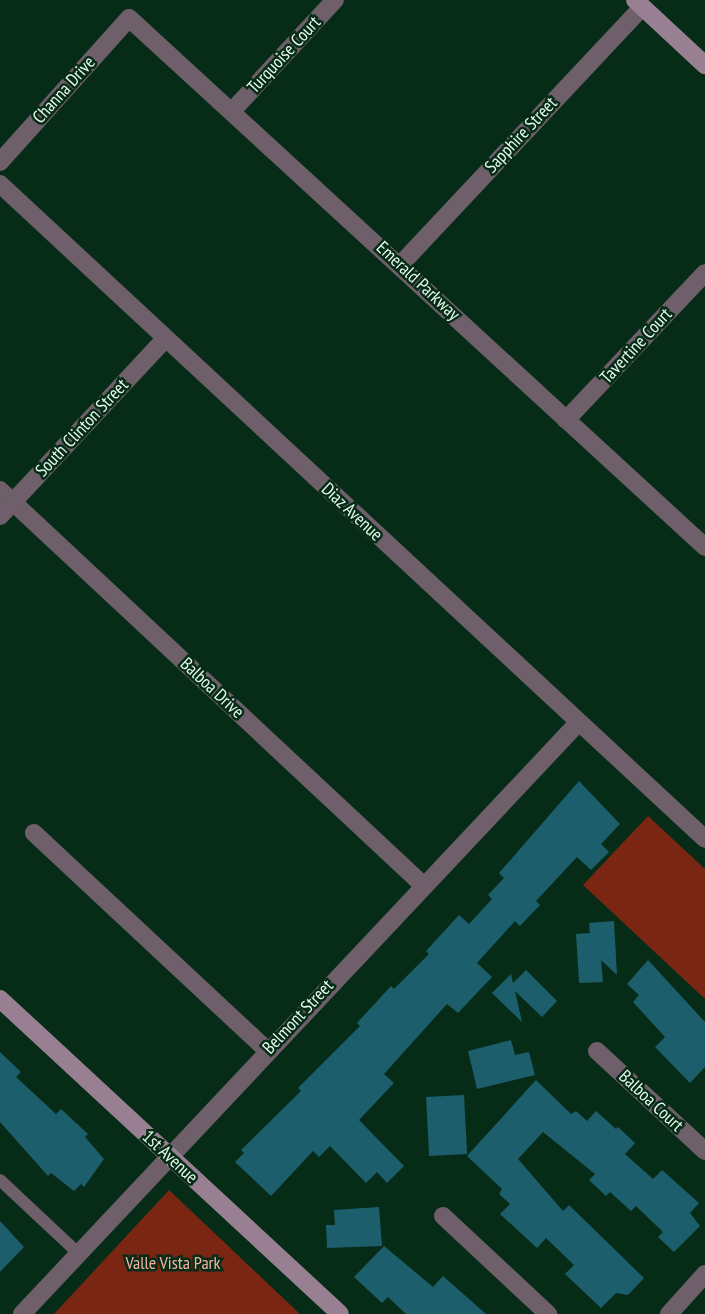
<!DOCTYPE html>
<style>
body{margin:0}
#map{position:relative;width:705px;height:1314px;overflow:hidden;background:#062c17;font-family:"PT Sans Narrow",sans-serif}
div>[style]{position:absolute}
.green>*{inset:0;background:#7a2613}
.building>*{inset:0;background:#1d5e6c;transform-origin:0 0}
.lane>*{height:12px;margin:-6px;padding:0 6px;transform-origin:6px;border-radius:6px;background:#6e5f6a}
.street>*{height:18px;margin:-9px;padding:0 9px;transform-origin:9px;border-radius:9px;background:#6e5f6a}
.secondary>*{height:18px;margin:-9px;padding:0 9px;transform-origin:9px;border-radius:9px;background:#988092}
span{translate:-50% -50%;white-space:nowrap;text-align:center;line-height:1.15;-webkit-text-stroke:5px #062c17;paint-order:stroke}
.street-label{font-size:18px;color:#e6faeb}
.park-label{font-size:18px;color:#f3b2a2}
</style>
<div id="map">
<div class="green">
<div style="clip-path:polygon(648px 816px,705px 869px,705px 999px,583px 885px)"></div>
<div style="clip-path:polygon(169px 1190px,300px 1314px,54px 1314px)"></div>
</div>
<div class="building">
<div style="clip-path:polygon(579px 781px,620px 824px,601px 844px,609px 852px,591px 870px,577px 857px,536px 901px,540px 905px,520px 926px,515px 921px,477px 963px,492px 977px,458px 1013px,447px 1004px,384px 1074px,394px 1083px,359px 1120px,404px 1166px,387px 1183px,377px 1172px,366px 1183px,330px 1146px,319px 1157px,313px 1151px,271px 1196px,235px 1162px,244px 1153px,241px 1150px,301px 1091px,298px 1088px,360px 1026px,357px 1023px,391px 986px,394px 989px,429px 954px,426px 951px,459px 915px,469px 924px,492px 899px,488px 895px,504px 878px,499px 873px)"></div>
<div style="clip-path:polygon(614px 921px,617px 975px,601px 960px,603px 982px,579px 983px,576px 934px,590px 933px,589px 923px)"></div>
<div style="clip-path:polygon(648px 960px,705px 1022px,705px 1067px,690px 1083px,655px 1047px,665px 1037px,633px 1002px,639px 995px,627px 984px)"></div>
<div style="clip-path:polygon(526px 970px,557px 1001px,542px 1017px,515px 991px,522px 1022px,492px 993px,511px 974px,513px 983px)"></div>
<div style="clip-path:polygon(511px 1040px,515px 1055px,529px 1052px,535px 1075px,477px 1089px,468px 1051px)"></div>
<div style="clip-path:polygon(0 1052px,21px 1072px,16px 1077px,56px 1114px,61px 1109px,88px 1134px,85px 1137px,104px 1159px,84px 1187px,81px 1184px,74px 1191px,51px 1173px,48px 1176px,0 1122px)"></div>
<div style="clip-path:polygon(536px 1080px,571px 1114px,576px 1111px,587px 1121px,596px 1111px,616px 1129px,618px 1127px,635px 1143px,625px 1154px,653px 1179px,662px 1170px,699px 1203px,690px 1213px,700px 1226px,674px 1252px,658px 1237px,663px 1232px,636px 1206px,631px 1211px,610px 1192px,606px 1196px,589px 1180px,595px 1174px,543px 1132px,518px 1159px,563px 1211px,569px 1205px,644px 1278px,628px 1295px,616px 1293px,601px 1308px,565px 1274px,574px 1265px,546px 1238px,537px 1248px,500px 1214px,510px 1204px,499px 1194px,502px 1189px,467px 1156px)"></div>
<div style="left:464px;top:1095px;width:59px;height:38px;rotate:87deg"></div>
<div style="clip-path:polygon(379px 1207px,382px 1246px,327px 1248px,326px 1225px,335px 1225px,334px 1210px)"></div>
<div style="clip-path:polygon(0 1221px,24px 1247px,0 1272px)"></div>
<div style="clip-path:polygon(384px 1246px,433px 1287px,443px 1276px,486px 1314px,406px 1314px,388px 1297px,382px 1303px,354px 1277px)"></div>
</div>
<div class="lane">
<div style="left:0;top:1180px;width:107px;rotate:43.1deg"></div>
</div>
<div class="street">
<div style="left:233px;top:110px;width:150px;rotate:-47.2deg"></div>
<div style="left:0;top:162px;width:193px;rotate:-48.1deg"></div>
<div style="left:129px;top:18px;width:782px;rotate:42.56deg"></div>
<div style="left:0;top:184px;width:962px;rotate:42.89deg"></div>
<div style="left:401px;top:264px;width:352px;rotate:-46.8deg"></div>
<div style="left:566px;top:420px;width:202px;rotate:-46.6deg"></div>
<div style="left:0;top:490px;width:580px;rotate:43.04deg"></div>
<div style="left:0;top:516px;width:242px;rotate:-47deg"></div>
<div style="left:34px;top:833px;width:318px;rotate:43deg"></div>
<div style="left:597px;top:1051px;width:147px;rotate:42.8deg"></div>
<div style="left:443px;top:1216px;width:144px;rotate:43deg"></div>
<div style="left:22px;top:1314px;width:811px;rotate:-46.75deg"></div>
<div style="left:669px;top:1314px;width:54px;rotate:-48deg"></div>
</div>
<div class="secondary">
<div style="left:635px;top:0;width:96px;rotate:42.9deg"></div>
<div style="left:0;top:999px;width:463px;rotate:42.8deg"></div>
</div>
<div class="street-label">
<span style="left:284px;top:55px;rotate:-47deg">Turquoise Court</span>
<span style="left:64px;top:90px;rotate:-48deg">Channa Drive</span>
<span style="left:521px;top:135px;rotate:-47deg">Sapphire Street</span>
<span style="left:418px;top:281px;rotate:43deg">Emerald Parkway</span>
<span style="left:636px;top:346px;rotate:-47deg">Tavertine Court</span>
<span style="left:82px;top:428px;rotate:-47deg">South Clinton Street</span>
<span style="left:352px;top:512px;rotate:43deg">Diaz Avenue</span>
<span style="left:212px;top:688px;rotate:43deg">Balboa Drive</span>
<span style="left:298px;top:1017px;rotate:-47deg">Belmont Street</span>
<span style="left:651px;top:1101px;rotate:43deg">Balboa Court</span>
<span style="left:170px;top:1157px;rotate:43deg">1st Avenue</span>
</div>
<div class="park-label">
<span style="left:173px;top:1263px">Valle Vista Park</span>
</div>
</div>
